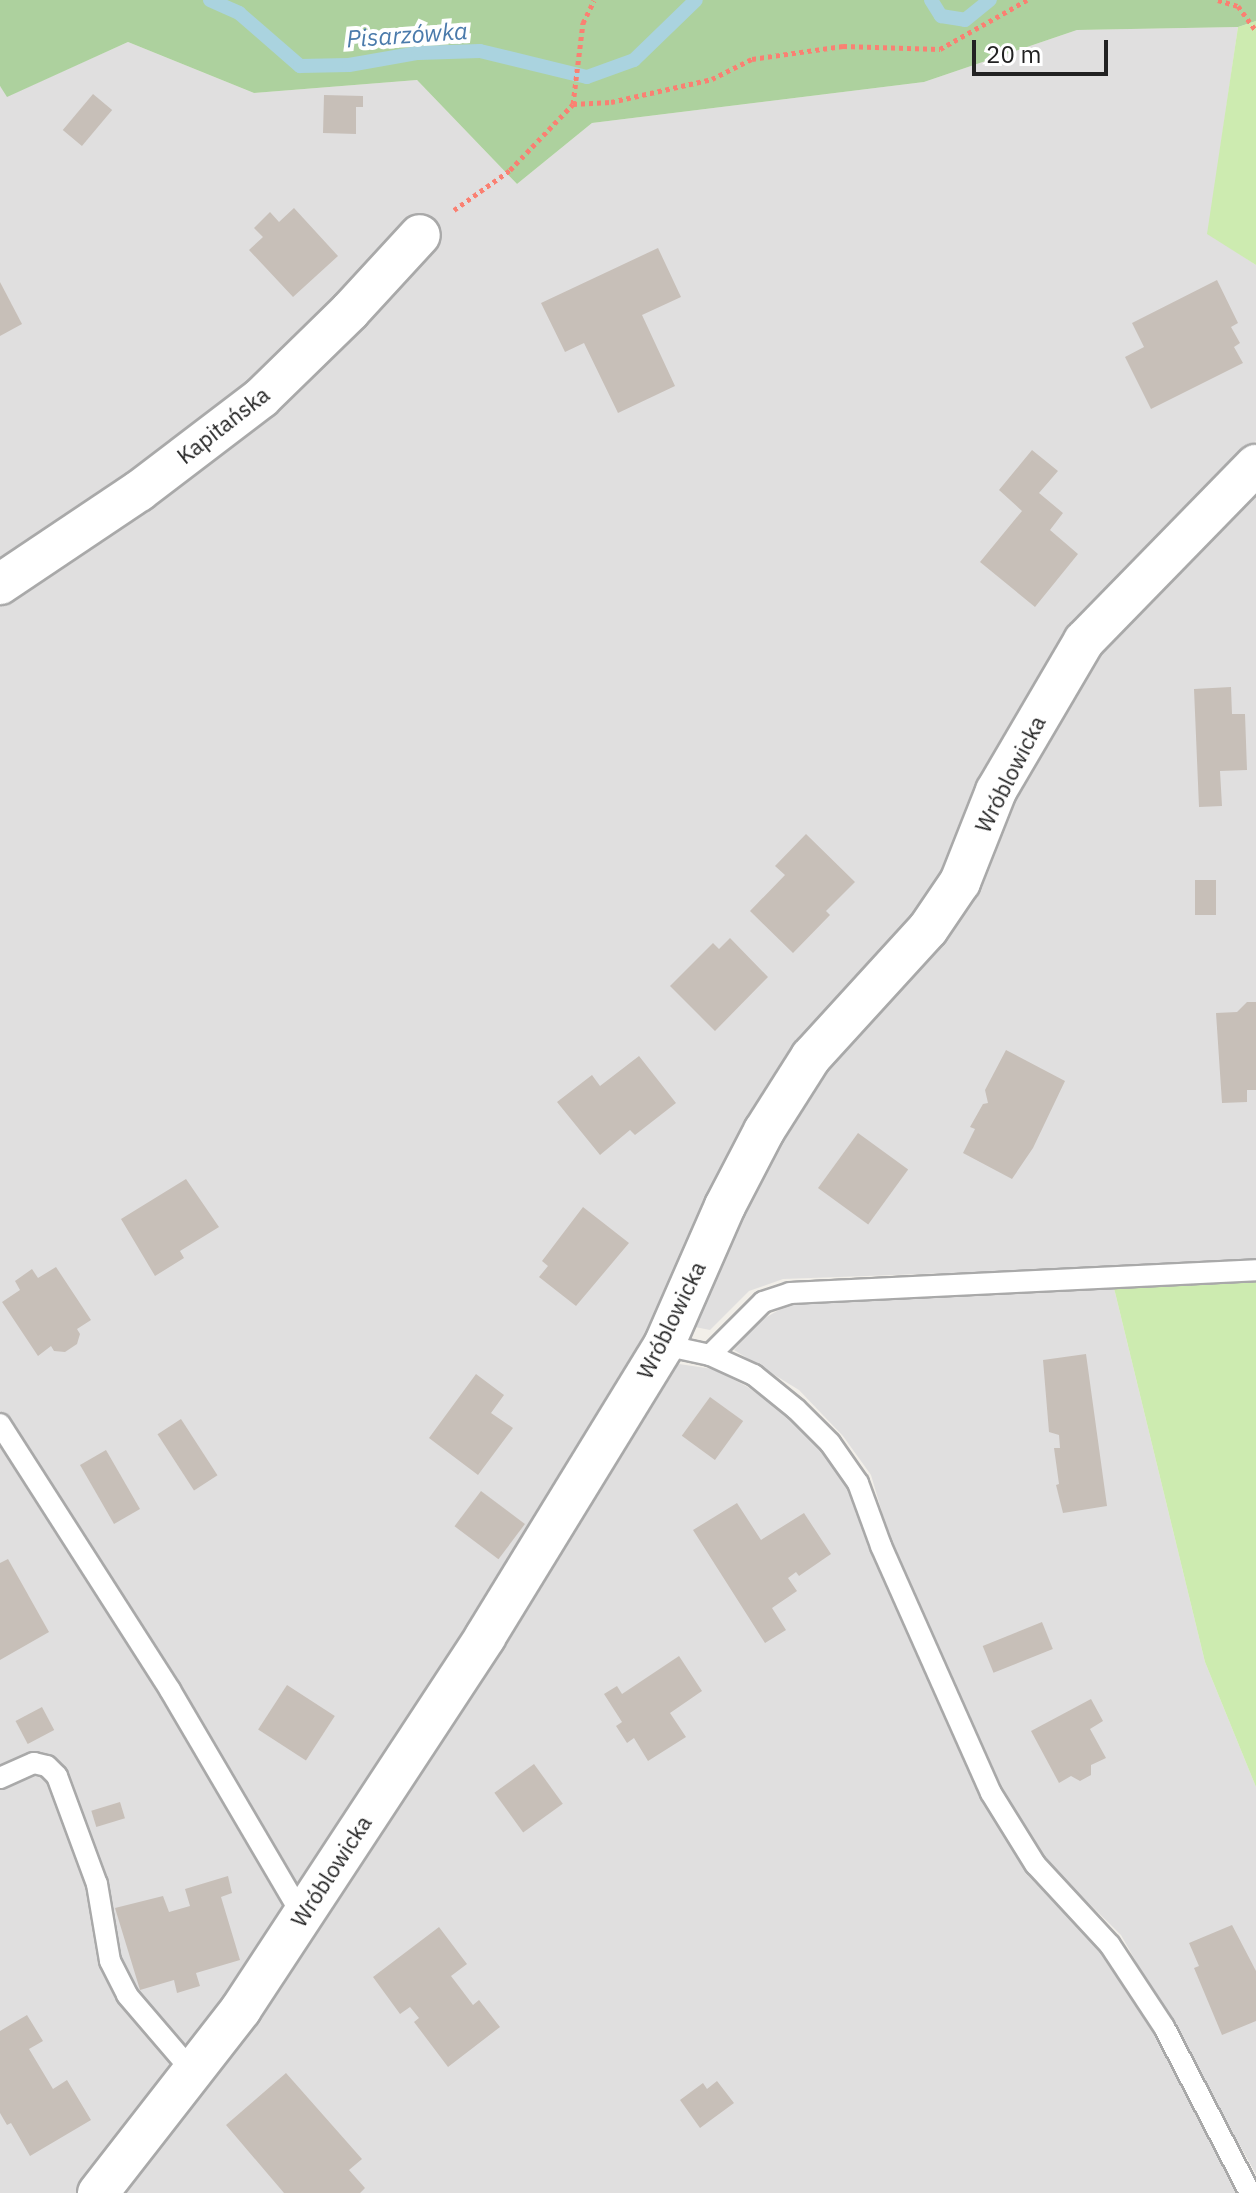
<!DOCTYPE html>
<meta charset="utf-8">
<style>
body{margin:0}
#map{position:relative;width:1256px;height:2193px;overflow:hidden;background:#f2efe9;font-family:"IBM Plex Sans",sans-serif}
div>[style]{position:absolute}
.residential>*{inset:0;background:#e0dfdf}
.grass>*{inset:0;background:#cdebb0}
.forest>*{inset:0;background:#add19e}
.stream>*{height:14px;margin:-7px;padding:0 7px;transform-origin:7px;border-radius:7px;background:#aad3df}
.building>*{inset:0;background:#c7bfb8;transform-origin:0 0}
.path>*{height:5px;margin-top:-2.5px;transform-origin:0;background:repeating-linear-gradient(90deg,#fa8072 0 4px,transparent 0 8px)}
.roads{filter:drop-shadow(2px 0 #a9a9a9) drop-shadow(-2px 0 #a9a9a9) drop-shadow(0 2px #a9a9a9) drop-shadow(0 -2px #a9a9a9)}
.service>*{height:20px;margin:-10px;padding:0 10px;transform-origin:10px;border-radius:10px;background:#fff}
.minor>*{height:40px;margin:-20px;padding:0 20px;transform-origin:20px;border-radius:20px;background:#fff}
span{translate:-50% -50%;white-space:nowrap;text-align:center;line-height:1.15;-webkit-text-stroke:8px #fff;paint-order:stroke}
.street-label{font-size:22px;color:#222}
.water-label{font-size:24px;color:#4a7aab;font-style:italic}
.scale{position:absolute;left:972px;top:40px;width:136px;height:36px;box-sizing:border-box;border:4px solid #222;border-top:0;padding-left:10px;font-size:24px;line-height:28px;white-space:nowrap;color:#222;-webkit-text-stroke:6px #fff;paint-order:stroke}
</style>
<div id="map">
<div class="residential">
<div style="clip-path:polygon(1238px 27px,1208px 233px,1256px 265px,1256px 441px,1211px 483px,948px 876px,653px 1329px,557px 1494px,304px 1887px,192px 2047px,76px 2193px,0 2193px,0 603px,268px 404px,428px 258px,406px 232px,254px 391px,0 574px,0 86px,8px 96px,128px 42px,254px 93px,417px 80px,517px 184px,592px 123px,924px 82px,1077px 30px)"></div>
<div style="clip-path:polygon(1256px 490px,1256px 1262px,783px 1279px,749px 1291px,710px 1330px,695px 1327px,740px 1207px,812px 1085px,1030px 756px,1088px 654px)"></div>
<div style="clip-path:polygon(1113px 1284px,1205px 1662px,1256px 1787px,1256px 2174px,1121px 1935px,1039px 1854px,999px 1781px,889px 1536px,871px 1475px,843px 1436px,799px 1390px,734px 1350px,761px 1320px,788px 1305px)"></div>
<div style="clip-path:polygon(672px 1363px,713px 1369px,746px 1386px,788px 1414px,825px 1449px,852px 1489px,873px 1555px,984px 1798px,1028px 1871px,1094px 1941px,1153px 2028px,1240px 2193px,117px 2193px)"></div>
</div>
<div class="grass">
<div style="clip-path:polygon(1256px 21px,1256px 265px,1207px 234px,1238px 27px)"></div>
<div style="clip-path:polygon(1256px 1280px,1256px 1787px,1205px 1662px,1113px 1284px)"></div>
</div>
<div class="forest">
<div style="clip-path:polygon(0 0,1256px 0,1256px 21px,1238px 27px,1077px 30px,924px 82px,592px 123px,517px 184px,417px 80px,254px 93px,128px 42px,7px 97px,0 86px)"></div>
</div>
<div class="stream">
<div style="left:210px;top:0;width:32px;rotate:24deg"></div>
<div style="left:239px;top:13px;width:81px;rotate:41deg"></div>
<div style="left:300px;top:66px;width:49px;rotate:-1.2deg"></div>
<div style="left:349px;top:65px;width:70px;rotate:-9.9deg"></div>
<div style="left:418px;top:53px;width:62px;rotate:-1.8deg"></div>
<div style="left:480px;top:51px;width:110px;rotate:13.7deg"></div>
<div style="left:587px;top:77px;width:50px;rotate:-19.9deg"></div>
<div style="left:634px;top:60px;width:86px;rotate:-44.1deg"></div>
<div style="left:931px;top:0;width:19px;rotate:58deg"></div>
<div style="left:941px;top:16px;width:24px;rotate:9deg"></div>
<div style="left:965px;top:20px;width:32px;rotate:-39deg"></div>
</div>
<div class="building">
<div style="left:93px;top:94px;width:25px;height:47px;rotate:40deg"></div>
<div style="clip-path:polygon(324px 95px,363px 96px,363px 107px,356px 107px,356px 134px,323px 133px)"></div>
<div style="clip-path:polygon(294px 208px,338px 256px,293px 297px,249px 250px,263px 237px,254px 228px,270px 212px,279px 222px)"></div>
<div style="clip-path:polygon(658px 248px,681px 297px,642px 315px,675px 386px,618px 413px,584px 343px,565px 352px,541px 303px)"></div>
<div style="clip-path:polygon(1217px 280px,1238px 323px,1231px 327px,1240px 343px,1234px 347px,1243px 363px,1151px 409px,1125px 357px,1144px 347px,1132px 323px)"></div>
<div style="clip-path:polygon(0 282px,22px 324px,0 336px)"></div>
<div style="clip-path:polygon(1032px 450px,1058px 471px,1039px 493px,1063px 513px,1050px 530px,1078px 554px,1035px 607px,980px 562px,1022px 511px,999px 490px)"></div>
<div style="clip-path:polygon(1231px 687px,1232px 714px,1245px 714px,1247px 770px,1220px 771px,1222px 806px,1199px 807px,1194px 689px)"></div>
<div style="clip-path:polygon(806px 834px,855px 882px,826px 911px,830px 915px,793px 953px,750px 911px,785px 875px,775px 866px)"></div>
<div style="left:1195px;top:880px;width:21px;height:35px"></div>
<div style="clip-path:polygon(730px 938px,768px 977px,715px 1031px,670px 986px,713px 943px,719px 949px)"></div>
<div style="clip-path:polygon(1247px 1002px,1256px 1002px,1256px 1090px,1247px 1090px,1247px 1102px,1222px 1103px,1216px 1013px,1237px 1012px)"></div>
<div style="clip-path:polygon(1006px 1050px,1065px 1081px,1033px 1148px,1012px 1179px,963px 1153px,975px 1129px,970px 1127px,983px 1104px,988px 1103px,985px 1090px)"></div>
<div style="clip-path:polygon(639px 1056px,676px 1103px,635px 1135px,630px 1130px,600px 1155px,557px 1102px,592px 1075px,600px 1086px)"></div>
<div style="left:858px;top:1133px;width:62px;height:68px;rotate:36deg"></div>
<div style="clip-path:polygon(186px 1179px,219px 1227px,180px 1251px,184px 1258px,155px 1276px,121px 1219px)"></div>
<div style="clip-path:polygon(583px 1207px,629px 1243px,576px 1306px,539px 1277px,548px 1266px,542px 1261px)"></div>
<div style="clip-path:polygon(56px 1267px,91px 1320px,77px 1329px,80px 1334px,77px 1344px,65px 1352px,54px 1351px,51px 1346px,38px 1356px,2px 1302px,20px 1290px,15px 1281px,32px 1269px,38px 1278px)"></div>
<div style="clip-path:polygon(1086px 1354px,1107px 1506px,1063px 1513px,1056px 1485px,1059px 1484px,1054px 1448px,1060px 1448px,1059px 1435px,1049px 1432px,1043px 1360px)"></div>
<div style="clip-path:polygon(476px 1374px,504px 1395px,491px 1413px,513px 1428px,478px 1475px,429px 1438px)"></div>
<div style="left:710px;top:1397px;width:41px;height:48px;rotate:36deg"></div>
<div style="left:181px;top:1419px;width:67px;height:28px;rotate:57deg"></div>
<div style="left:106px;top:1450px;width:68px;height:30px;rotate:60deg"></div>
<div style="left:481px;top:1491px;width:55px;height:44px;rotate:37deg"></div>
<div style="clip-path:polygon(737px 1503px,761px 1540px,804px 1513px,831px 1554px,799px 1576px,796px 1572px,788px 1578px,797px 1591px,772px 1608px,786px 1630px,765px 1643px,693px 1530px)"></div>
<div style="clip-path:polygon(8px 1559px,49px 1632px,0 1660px,0 1563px)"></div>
<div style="left:1042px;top:1622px;width:29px;height:64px;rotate:68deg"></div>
<div style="clip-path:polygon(679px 1656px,702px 1691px,670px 1713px,686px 1737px,648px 1761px,634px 1738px,627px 1743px,616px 1726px,622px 1722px,604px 1694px,617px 1686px,622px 1694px)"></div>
<div style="left:287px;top:1685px;width:57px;height:53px;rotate:33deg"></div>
<div style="clip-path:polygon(1091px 1699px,1103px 1721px,1090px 1729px,1106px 1758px,1091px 1765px,1091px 1775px,1080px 1781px,1071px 1776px,1059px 1783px,1031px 1731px)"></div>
<div style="left:42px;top:1707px;width:26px;height:30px;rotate:62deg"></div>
<div style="left:534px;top:1764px;width:49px;height:49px;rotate:54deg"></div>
<div style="left:120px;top:1802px;width:17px;height:30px;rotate:73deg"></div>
<div style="clip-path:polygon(228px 1876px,232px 1893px,221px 1897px,240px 1960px,196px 1973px,200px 1986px,177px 1993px,174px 1980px,140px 1990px,115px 1908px,163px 1896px,169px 1912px,190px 1906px,185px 1889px)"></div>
<div style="clip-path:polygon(1232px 1925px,1256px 1971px,1256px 2021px,1222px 2035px,1194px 1968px,1199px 1966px,1189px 1943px)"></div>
<div style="clip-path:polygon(439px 1927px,467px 1964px,451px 1976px,473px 2005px,479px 2000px,500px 2027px,448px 2067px,414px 2022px,419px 2018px,410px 2007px,400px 2014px,373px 1977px)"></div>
<div style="clip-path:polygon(27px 2015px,43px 2041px,29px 2049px,53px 2089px,67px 2080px,91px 2120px,30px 2156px,11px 2123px,7px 2125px,0 2113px,0 2031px)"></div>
<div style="clip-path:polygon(286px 2073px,362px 2159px,349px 2170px,365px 2188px,360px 2193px,284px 2193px,226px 2125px)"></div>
<div style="clip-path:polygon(717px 2081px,734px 2103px,700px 2128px,680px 2100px,703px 2083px,707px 2089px)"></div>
</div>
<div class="path">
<div style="left:1218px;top:0;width:21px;rotate:17deg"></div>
<div style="left:1238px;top:6px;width:31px;rotate:54deg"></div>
<div style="left:573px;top:104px;width:38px;rotate:-3deg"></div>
<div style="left:611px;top:102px;width:104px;rotate:-12.8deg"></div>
<div style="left:712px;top:79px;width:45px;rotate:-26.6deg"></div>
<div style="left:752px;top:59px;width:92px;rotate:-8.1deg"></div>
<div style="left:843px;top:46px;width:97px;rotate:1.8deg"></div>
<div style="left:940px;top:49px;width:100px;rotate:-29.4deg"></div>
<div style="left:454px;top:210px;width:69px;rotate:-35.5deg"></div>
<div style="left:510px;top:170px;width:91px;rotate:-46.3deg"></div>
<div style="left:573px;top:104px;width:82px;rotate:-83deg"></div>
<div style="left:583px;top:23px;width:25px;rotate:-64deg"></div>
</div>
<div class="roads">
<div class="service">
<div style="left:664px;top:1345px;width:47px;rotate:12.3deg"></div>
<div style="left:710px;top:1355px;width:48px;rotate:24.4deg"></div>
<div style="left:754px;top:1375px;width:54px;rotate:39deg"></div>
<div style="left:796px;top:1409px;width:48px;rotate:45deg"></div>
<div style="left:830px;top:1443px;width:49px;rotate:55deg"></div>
<div style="left:858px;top:1483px;width:67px;rotate:69.9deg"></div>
<div style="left:881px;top:1546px;width:270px;rotate:66deg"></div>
<div style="left:991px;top:1793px;width:84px;rotate:58.2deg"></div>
<div style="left:1035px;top:1864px;width:110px;rotate:47.2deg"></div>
<div style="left:1110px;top:1945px;width:98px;rotate:56.6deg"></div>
<div style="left:1164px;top:2027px;width:187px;rotate:62.6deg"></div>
<div style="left:710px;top:1355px;width:75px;rotate:-45deg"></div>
<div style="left:763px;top:1302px;width:28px;rotate:-18deg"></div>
<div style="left:790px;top:1293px;width:467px;rotate:-2.8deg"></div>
<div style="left:0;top:1424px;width:316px;rotate:57.4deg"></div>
<div style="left:170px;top:1690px;width:261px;rotate:59.6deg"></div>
<div style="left:0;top:1778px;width:37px;rotate:-24deg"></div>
<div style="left:34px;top:1763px;width:13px;rotate:13deg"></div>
<div style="left:47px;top:1766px;width:14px;rotate:45deg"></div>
<div style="left:57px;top:1776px;width:115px;rotate:69.7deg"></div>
<div style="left:97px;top:1884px;width:78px;rotate:80.4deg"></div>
<div style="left:110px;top:1961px;width:38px;rotate:63deg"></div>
<div style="left:127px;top:1995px;width:101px;rotate:49.4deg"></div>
</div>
<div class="minor">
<div style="left:0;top:584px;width:167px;rotate:-33.8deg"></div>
<div style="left:139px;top:491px;width:153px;rotate:-37.3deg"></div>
<div style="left:261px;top:398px;width:124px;rotate:-44.3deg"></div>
<div style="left:350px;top:311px;width:103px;rotate:-47.4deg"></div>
<div style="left:98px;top:2193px;width:233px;rotate:-52.1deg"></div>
<div style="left:241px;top:2009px;width:445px;rotate:-56.7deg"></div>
<div style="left:485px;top:1637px;width:342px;rotate:-58.5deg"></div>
<div style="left:664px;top:1345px;width:152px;rotate:-66.3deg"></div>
<div style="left:725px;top:1206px;width:85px;rotate:-62.5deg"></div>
<div style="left:764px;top:1131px;width:88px;rotate:-57.6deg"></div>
<div style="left:811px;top:1057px;width:173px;rotate:-47.6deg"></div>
<div style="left:928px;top:929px;width:57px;rotate:-55.8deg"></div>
<div style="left:960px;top:882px;width:98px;rotate:-68.4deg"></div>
<div style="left:996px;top:791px;width:174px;rotate:-59.6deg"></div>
<div style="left:1084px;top:641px;width:246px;rotate:-45.7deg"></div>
</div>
</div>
<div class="street-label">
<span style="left:223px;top:425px;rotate:-38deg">Kapitańska</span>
<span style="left:1010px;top:774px;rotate:-63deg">Wróblowicka</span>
<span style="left:671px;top:1320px;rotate:-64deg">Wróblowicka</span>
<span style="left:331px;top:1871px;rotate:-57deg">Wróblowicka</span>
</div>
<div class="water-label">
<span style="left:407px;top:35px;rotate:-4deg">Pisarzówka</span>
</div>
<div class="scale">20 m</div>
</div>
